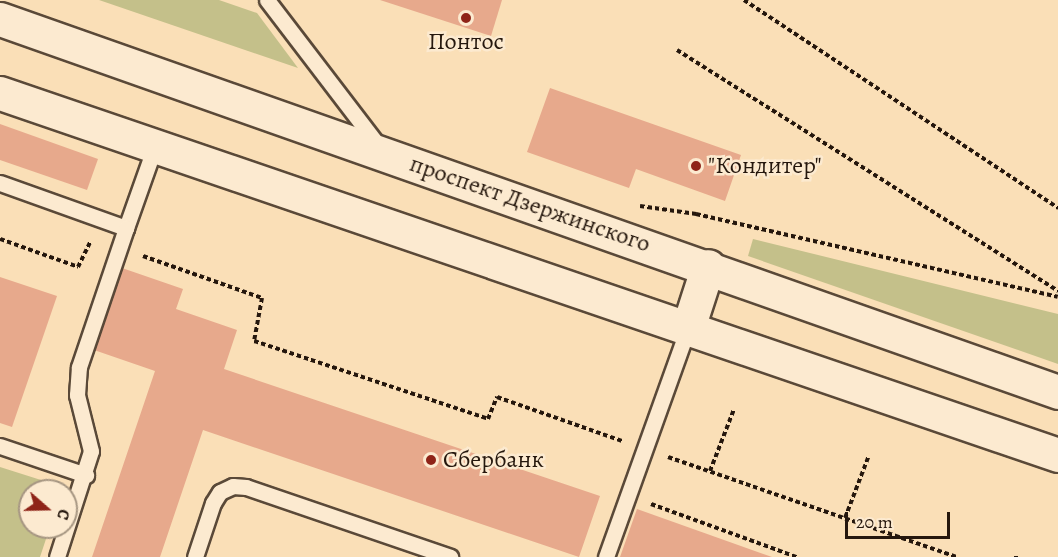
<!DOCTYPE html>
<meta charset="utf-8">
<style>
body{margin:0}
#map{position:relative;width:1058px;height:557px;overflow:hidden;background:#fadfb7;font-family:Alegreya,serif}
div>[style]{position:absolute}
.green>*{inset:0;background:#c4c08a}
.building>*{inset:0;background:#e7a98c}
.path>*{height:4px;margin-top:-2px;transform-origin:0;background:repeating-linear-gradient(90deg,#25170d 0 4.5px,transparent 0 7.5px)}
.roads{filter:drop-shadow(2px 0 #5a4938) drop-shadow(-2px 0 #5a4938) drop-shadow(0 2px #5a4938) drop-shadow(0 -2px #5a4938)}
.service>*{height:15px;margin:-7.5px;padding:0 7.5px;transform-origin:7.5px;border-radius:7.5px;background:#fcead0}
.tertiary>*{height:33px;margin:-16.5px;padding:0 16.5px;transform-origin:16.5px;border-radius:16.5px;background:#fcead0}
.dots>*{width:16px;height:16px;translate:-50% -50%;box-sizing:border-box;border:3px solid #fcead0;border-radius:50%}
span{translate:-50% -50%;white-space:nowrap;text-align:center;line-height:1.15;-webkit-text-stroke:5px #fcead0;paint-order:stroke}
.poi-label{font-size:24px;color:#25170d}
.left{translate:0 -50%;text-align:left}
.street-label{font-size:24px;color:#25170d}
.north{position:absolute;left:18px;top:479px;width:60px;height:60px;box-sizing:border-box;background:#fcead0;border:2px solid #a69682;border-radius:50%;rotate:110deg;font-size:16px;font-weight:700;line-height:24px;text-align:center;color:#25170d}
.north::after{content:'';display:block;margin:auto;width:21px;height:27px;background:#8f2418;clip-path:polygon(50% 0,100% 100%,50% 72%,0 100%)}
.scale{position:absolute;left:845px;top:512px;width:105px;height:27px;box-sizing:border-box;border:3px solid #25170d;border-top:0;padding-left:8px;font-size:18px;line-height:21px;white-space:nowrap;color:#25170d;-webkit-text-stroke:4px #fcead0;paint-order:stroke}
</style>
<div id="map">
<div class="green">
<div style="clip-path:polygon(99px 0,219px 0,257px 13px,298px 68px)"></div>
<div style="clip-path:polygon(753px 239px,1058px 314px,1058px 364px,748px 256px)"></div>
<div style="clip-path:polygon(0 467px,63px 487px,62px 491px,30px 491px,30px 527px,50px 527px,40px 557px,0 557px)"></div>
</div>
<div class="building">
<div style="clip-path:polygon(380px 0,502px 0,491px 36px)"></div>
<div style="clip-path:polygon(550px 88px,741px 155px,725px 201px,636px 169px,629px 188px,527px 152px)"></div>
<div style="clip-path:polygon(0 124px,98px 159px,87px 190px,0 160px)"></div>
<div style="clip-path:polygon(122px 268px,183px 289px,176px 309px,237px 330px,224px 369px,600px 496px,579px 557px,203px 430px,160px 557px,92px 557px,155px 371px,94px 350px)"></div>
<div style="clip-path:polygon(0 277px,57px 296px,12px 427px,0 423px)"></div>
<div style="clip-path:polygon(637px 509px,772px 557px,620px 557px)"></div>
</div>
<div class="path">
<div style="left:744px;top:0;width:377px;rotate:33.5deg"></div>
<div style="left:677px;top:50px;width:451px;rotate:32.3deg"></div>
<div style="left:640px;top:206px;width:57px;rotate:8.1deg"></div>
<div style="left:696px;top:214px;width:371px;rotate:12.9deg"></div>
<div style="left:0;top:239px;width:83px;rotate:19.7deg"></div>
<div style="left:78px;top:267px;width:28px;rotate:-64deg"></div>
<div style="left:143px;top:256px;width:126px;rotate:19.4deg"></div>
<div style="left:262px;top:298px;width:44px;rotate:100.5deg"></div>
<div style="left:254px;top:341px;width:247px;rotate:18.4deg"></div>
<div style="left:488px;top:419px;width:24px;rotate:-68deg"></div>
<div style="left:497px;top:397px;width:133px;rotate:19.4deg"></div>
<div style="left:668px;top:457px;width:306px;rotate:19.1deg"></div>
<div style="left:710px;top:471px;width:66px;rotate:-68.8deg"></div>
<div style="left:651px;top:504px;width:155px;rotate:20deg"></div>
<div style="left:845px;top:518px;width:67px;rotate:-69.1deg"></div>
<div style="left:1016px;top:557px;width:1px;rotate:-90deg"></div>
</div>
<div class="roads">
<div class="service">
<div style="left:267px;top:0;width:183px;rotate:52.6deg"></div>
<div style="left:0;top:183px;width:134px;rotate:19.7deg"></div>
<div style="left:126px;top:228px;width:87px;rotate:-70.5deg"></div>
<div style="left:0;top:446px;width:91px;rotate:18.6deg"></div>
<div style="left:57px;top:557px;width:111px;rotate:-72.2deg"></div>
<div style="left:91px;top:451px;width:58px;rotate:-104deg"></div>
<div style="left:77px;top:395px;width:28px;rotate:-86deg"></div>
<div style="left:79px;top:367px;width:147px;rotate:-71.3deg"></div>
<div style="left:195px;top:557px;width:57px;rotate:-71.6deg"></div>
<div style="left:213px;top:503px;width:13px;rotate:-58deg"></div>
<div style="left:220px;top:492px;width:14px;rotate:-25deg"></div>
<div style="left:233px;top:486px;width:13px;rotate:4deg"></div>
<div style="left:246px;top:487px;width:216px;rotate:18.9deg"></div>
<div style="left:606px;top:557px;width:243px;rotate:-70.3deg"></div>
</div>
<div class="tertiary">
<div style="left:0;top:19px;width:1122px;rotate:19.42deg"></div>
<div style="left:0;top:93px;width:1118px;rotate:18.89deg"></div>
<div style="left:688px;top:328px;width:65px;rotate:-72.1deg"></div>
</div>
</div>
<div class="dots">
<div style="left:466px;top:18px;background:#8f2418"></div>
<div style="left:696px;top:166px;background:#8f2418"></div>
<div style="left:431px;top:460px;background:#8f2418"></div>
</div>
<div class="poi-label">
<span style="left:466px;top:42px">Понтос</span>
<span class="left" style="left:708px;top:166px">"Кондитер"</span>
<span class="left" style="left:443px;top:460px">Сбербанк</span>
</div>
<div class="street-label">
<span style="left:530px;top:204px;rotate:19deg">проспект Дзержинского</span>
</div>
<div class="north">С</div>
<div class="scale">20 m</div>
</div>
